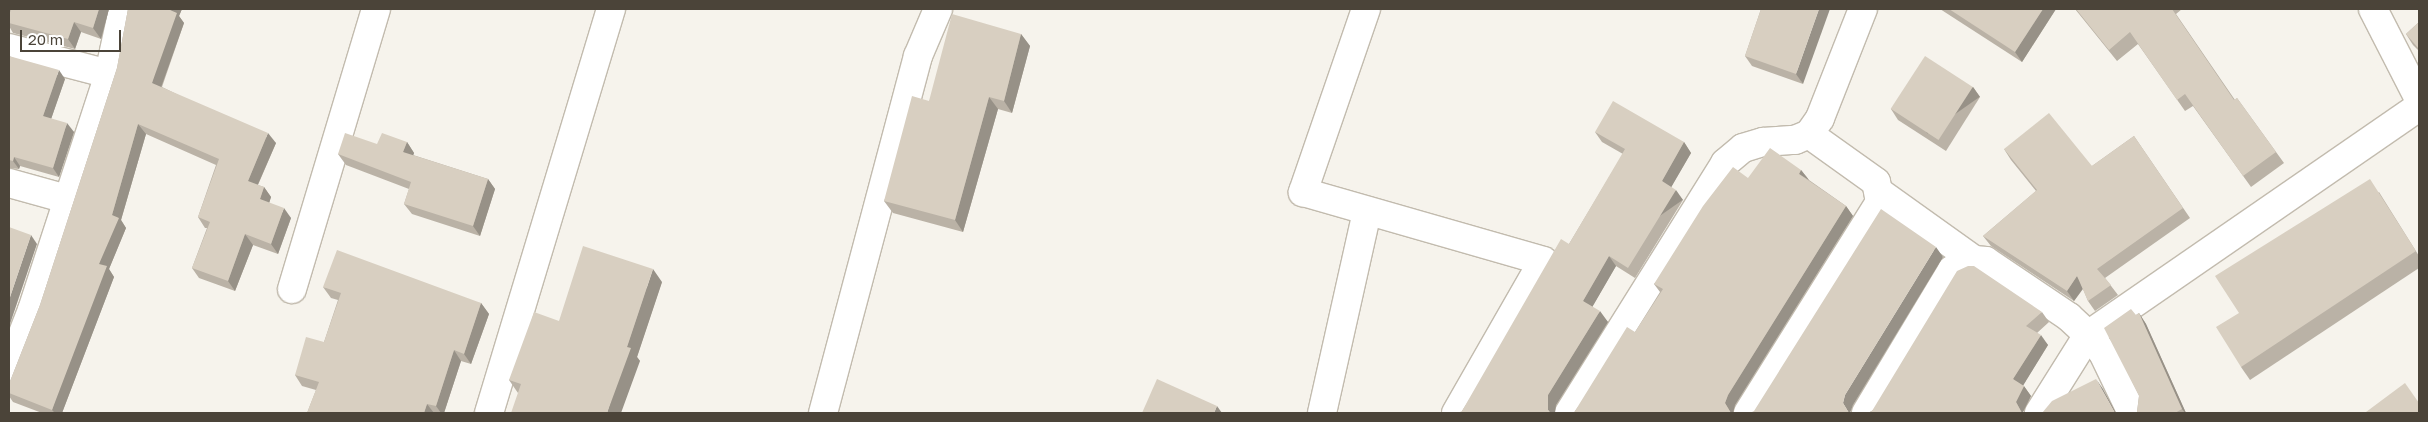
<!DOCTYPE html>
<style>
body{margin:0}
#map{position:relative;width:2428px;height:422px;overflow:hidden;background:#f6f3ec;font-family:"Golos Text",sans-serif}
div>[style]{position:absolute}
.roads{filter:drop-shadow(1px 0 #c2bbae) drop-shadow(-1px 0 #c2bbae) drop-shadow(0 1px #c2bbae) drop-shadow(0 -1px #c2bbae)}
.minor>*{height:28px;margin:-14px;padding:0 14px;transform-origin:14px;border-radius:14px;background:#fff}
.wall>*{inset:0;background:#bab2a6}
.shaded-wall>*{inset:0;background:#979187;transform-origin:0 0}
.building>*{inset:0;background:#d8cfc1;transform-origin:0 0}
span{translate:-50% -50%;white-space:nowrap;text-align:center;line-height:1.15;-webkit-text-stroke:4px #fff;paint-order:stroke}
.frame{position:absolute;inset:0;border:10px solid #4b4439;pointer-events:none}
.scale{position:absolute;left:20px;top:30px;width:101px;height:22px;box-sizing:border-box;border:2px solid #4b4439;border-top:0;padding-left:6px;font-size:15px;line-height:18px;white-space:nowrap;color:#4b4439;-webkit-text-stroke:4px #fff;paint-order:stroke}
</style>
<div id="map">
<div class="roads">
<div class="minor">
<div style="left:1366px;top:9px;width:194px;rotate:109deg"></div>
<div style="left:1303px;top:192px;width:250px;rotate:16deg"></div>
<div style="left:1543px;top:261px;width:175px;rotate:119.8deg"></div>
<div style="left:2373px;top:9px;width:101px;rotate:62.9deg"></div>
<div style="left:9px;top:48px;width:103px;rotate:14.6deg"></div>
<div style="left:9px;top:183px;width:60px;rotate:15.4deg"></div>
<div style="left:1879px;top:192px;width:117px;rotate:35.6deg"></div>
<div style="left:292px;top:289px;width:292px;rotate:-73.3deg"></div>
<div style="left:9px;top:369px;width:63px;rotate:-68.7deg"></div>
<div style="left:32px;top:310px;width:248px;rotate:-71.9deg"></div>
<div style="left:109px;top:74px;width:66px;rotate:-77.8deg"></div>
<div style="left:489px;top:413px;width:422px;rotate:-73.2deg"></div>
<div style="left:823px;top:413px;width:369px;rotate:-75.1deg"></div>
<div style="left:918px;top:56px;width:51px;rotate:-66.9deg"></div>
<div style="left:1322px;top:413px;width:207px;rotate:-77.4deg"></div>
<div style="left:1569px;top:413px;width:295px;rotate:-58deg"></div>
<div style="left:1725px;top:163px;width:23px;rotate:-40deg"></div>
<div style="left:1743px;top:148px;width:21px;rotate:-17deg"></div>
<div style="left:1763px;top:142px;width:32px;rotate:-4deg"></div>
<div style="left:1795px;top:140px;width:15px;rotate:-23deg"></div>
<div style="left:1809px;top:134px;width:19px;rotate:-55deg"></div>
<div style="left:1820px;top:118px;width:117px;rotate:-68.5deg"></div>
<div style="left:1748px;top:413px;width:249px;rotate:-58deg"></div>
<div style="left:1880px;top:202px;width:20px;rotate:-101deg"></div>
<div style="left:1876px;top:182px;width:82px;rotate:-144.4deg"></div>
<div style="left:1866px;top:413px;width:167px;rotate:-59deg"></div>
<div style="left:1952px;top:270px;width:14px;rotate:-36deg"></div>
<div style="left:1963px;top:262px;width:11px;rotate:-10deg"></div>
<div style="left:1974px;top:260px;width:12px;rotate:5deg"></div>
<div style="left:1986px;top:261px;width:100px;rotate:34deg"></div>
<div style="left:2069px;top:317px;width:26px;rotate:43deg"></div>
<div style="left:2088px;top:335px;width:23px;rotate:50deg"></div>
<div style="left:2103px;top:353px;width:67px;rotate:64.2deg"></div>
<div style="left:2039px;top:413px;width:92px;rotate:-57.9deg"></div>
<div style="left:2088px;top:335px;width:402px;rotate:-34.6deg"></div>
</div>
</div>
<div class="wall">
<div style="clip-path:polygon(9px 9px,109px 9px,101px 39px,81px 32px,75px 49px,13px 33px,9px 26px)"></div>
<div style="clip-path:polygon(128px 9px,182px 9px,179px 16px,184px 23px,162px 87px,276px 143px,258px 185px,264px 187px,271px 197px,269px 203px,291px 218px,278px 254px,253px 245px,235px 291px,199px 278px,192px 268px,207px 228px,205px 228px,198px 217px,216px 165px,146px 134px,121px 220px,126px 228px,109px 269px,114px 277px,62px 413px,42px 413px,13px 402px,9px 396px,9px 384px,40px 305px,117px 68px)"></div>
<div style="clip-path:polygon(1761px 9px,1803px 84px,1752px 66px,1745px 56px)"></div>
<div style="clip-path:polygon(1940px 9px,2056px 9px,2022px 62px)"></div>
<div style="clip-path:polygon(2075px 9px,2182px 9px,2176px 14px,2235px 100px,2237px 98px,2284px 163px,2251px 187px,2193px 106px,2185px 111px,2138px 44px,2117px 61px)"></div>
<div style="clip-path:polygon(2419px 22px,2419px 51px,2413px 45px,2406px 34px)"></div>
<div style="clip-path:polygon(1021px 34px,1030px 46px,1012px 113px,998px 109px,963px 232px,893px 213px,884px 201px,929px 101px)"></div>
<div style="clip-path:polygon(9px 56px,65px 79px,51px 119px,74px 132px,59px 177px,20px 166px,19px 169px,9px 168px)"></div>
<div style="clip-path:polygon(1973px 87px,1980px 97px,1946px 151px,1898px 120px,1891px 109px)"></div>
<div style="clip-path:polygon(1595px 132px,1684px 142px,1691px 153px,1671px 187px,1683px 200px,1635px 278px,1616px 266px,1592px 307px,1608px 322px,1556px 405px,1462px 411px,1569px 244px,1623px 154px,1602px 142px)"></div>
<div style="clip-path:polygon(2134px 136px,2190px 218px,2105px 278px,2118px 295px,2095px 311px,2088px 301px,2083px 289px,2074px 301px,1991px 246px,1983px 236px,2036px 191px,2011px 160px,2004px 149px,2092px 166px)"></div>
<div style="clip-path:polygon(407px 142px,414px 153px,413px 155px,488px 179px,495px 189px,480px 236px,412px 214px,404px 204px,409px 189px,346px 165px,338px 154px,377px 144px)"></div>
<div style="clip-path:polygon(1801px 170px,1809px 180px,1846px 206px,1853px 216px,1735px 405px,1733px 413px,1575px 411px,1635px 332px,1660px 292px,1654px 284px,1748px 178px)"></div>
<div style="clip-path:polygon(2379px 192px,2419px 256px,2419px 268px,2250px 380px,2241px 367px,2239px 313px)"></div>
<div style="clip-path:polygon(662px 282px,637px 357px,640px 361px,518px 393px,509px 380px,559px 321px)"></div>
<div style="clip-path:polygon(323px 287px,481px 303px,489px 314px,471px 364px,461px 361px,444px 413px,307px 413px,316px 390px,302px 386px,295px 375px,324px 342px,338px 300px,331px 298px)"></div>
<div style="clip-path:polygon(2042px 312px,2049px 322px,2037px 333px,2048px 345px,2023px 385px,2031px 396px,2023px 412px,2024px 413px,1868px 413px)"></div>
<div style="clip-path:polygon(2139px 313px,2146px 324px,2186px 413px,2135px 413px,2137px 412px,2139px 396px,2136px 315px)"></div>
</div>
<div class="shaded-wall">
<div style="clip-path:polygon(99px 9px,109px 9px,101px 39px,93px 28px)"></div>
<div style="clip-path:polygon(171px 9px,182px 9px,179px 16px,184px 23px,159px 93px,152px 83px)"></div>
<div style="clip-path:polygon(1819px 9px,1830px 9px,1803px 84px,1796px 74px)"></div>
<div style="clip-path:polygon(2043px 9px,2056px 9px,2022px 62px,2015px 52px)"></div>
<div style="clip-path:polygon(74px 22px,81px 32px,75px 49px,68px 39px)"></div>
<div style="clip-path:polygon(1021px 34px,1030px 46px,1012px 113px,1004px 101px)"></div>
<div style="clip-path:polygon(59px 70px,65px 79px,49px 125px,43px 116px)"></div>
<div style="left:1973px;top:87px;width:12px;height:64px;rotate:55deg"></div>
<div style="clip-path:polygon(989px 97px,998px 109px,963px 232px,955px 220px)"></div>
<div style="clip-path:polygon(67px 123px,74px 132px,59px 177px,53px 168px)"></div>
<div style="clip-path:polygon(138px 124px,146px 134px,121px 220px,126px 228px,109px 269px,114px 277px,62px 413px,55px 413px,52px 410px,99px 264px,112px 215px)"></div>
<div style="clip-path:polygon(268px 133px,276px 143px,255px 191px,248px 181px)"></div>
<div style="clip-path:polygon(407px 142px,414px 153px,411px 162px,403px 152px)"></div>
<div style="clip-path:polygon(1684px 142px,1691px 153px,1669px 191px,1662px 181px)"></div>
<div style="clip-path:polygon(14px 157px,20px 166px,19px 169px,13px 161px)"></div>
<div style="clip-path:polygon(1801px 170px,1809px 180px,1799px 174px)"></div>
<div style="clip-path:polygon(488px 179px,495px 189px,480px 236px,473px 226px)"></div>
<div style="clip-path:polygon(264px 187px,271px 197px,267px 210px,260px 199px)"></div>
<div style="left:1676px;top:190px;width:12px;height:92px;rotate:55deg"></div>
<div style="clip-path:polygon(1846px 206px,1853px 216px,1735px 405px,1733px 413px,1731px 413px,1725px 403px,1728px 395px)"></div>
<div style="clip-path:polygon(284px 208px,291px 218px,278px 254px,271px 244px)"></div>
<div style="clip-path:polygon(245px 234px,253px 245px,235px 291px,228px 281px)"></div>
<div style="clip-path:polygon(31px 235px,37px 244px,10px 324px,9px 323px,9px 300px)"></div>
<div style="clip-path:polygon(1936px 247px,1943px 257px,1853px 405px,1850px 413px,1849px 413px,1843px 403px,1845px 395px)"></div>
<div style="clip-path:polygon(1609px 256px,1616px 266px,1590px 311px,1583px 301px)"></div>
<div style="clip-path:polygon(653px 269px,662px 282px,637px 357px,640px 361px,621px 413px,607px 413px,627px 347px)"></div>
<div style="clip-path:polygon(2077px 276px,2084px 287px,2074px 301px,2067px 291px)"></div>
<div style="clip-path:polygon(481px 303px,489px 314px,471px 364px,464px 354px)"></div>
<div style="clip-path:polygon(1600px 311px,1608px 322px,1556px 405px,1555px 413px,1550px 413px,1548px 410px,1548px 395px)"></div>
<div style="clip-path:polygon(2139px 313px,2146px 324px,2186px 413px,2185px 413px,2182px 409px)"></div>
<div style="clip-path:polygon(2041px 335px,2048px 345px,2021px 389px,2013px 379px)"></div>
<div style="clip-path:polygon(454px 350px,461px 361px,444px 413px,441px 413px,436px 406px)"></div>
<div style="clip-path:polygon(2096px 379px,2103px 389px,2116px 413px,2115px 413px)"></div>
<div style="clip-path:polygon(2024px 386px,2031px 396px,2023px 412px,2024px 413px,2022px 413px,2016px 402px)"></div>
<div style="clip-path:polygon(427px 404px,434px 413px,424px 413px)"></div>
<div style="clip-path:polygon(1217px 406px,1222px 413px,1214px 413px)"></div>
</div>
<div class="building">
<div style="clip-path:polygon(11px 9px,99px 9px,93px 28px,74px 22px,68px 39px,9px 23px,9px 16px)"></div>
<div style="clip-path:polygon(128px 9px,171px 9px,170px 10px,177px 13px,152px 83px,268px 133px,248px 181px,264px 187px,260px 199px,284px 208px,271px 244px,245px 234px,228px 281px,192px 268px,210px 222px,198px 217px,219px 159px,138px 124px,112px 215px,119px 218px,99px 264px,107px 266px,52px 410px,9px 393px,9px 384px,40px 305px,117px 68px)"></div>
<div style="clip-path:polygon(1761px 9px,1819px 9px,1796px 74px,1745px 56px)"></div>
<div style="clip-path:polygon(1949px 9px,2043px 9px,2015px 52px)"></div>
<div style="clip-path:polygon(2076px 9px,2172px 9px,2234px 100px,2237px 98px,2276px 152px,2243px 176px,2185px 94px,2177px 100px,2130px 32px,2109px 50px)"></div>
<div style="clip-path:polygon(952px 14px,1021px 34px,1004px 101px,989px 97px,955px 220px,884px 201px,912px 96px,929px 101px)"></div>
<div style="clip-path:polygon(2419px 22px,2419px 49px,2406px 34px)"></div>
<div style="clip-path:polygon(9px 56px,59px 70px,43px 116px,67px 123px,53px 168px,14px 157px,13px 161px,9px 160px)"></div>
<div style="left:1925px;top:56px;width:57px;height:63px;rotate:33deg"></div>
<div style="clip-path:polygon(1613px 101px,1684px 142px,1662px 181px,1676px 190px,1628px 268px,1609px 256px,1583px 301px,1600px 311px,1548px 395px,1548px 410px,1551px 413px,1458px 413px,1462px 411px,1561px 239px,1569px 244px,1625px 149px,1595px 132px)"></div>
<div style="clip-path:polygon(2049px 113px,2092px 166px,2134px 136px,2183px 208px,2097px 269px,2111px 285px,2088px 301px,2077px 276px,2067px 291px,1983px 236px,2037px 190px,2004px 149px)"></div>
<div style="clip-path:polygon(345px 133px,377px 144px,382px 133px,407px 142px,403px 152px,488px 179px,473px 226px,404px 204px,411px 182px,338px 154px)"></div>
<div style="clip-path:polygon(1770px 148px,1801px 170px,1799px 174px,1846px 206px,1728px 395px,1725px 403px,1731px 413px,1573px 413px,1575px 411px,1627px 327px,1635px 332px,1663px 289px,1654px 284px,1703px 206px,1733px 167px,1748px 178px)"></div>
<div style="clip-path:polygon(2370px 179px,2416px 251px,2241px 367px,2216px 327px,2239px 313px,2215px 276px)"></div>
<div style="clip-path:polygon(1881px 209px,1936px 247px,1845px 395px,1843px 403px,1849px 413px,1750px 413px,1754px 411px)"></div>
<div style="clip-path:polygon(9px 227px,31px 235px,9px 300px)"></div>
<div style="clip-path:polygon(583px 246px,653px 269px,627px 347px,631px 348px,607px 413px,511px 413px,521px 384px,509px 380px,534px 312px,559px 321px)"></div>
<div style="clip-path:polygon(337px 250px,481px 303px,464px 354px,454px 350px,436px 406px,427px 404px,424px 413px,307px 413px,319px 382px,295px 375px,306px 337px,324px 342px,341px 293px,323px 287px)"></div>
<div style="clip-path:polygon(1968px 266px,1974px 266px,2042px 312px,2026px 326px,2041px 335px,2013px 379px,2024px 386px,2016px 402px,2022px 413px,1868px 413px,1872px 411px,1957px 271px)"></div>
<div style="clip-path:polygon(2131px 309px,2136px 315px,2139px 313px,2182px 409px,2175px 413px,2135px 413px,2137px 412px,2139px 396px,2104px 328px)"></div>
<div style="clip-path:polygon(1157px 379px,1217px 406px,1214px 413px,1142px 413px)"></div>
<div style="clip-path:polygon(2096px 379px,2115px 413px,2042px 413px,2052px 401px)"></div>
<div style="clip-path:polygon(2405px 383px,2419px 403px,2419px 413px,2367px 413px,2366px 412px)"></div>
</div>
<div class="frame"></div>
<div class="scale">20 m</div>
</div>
